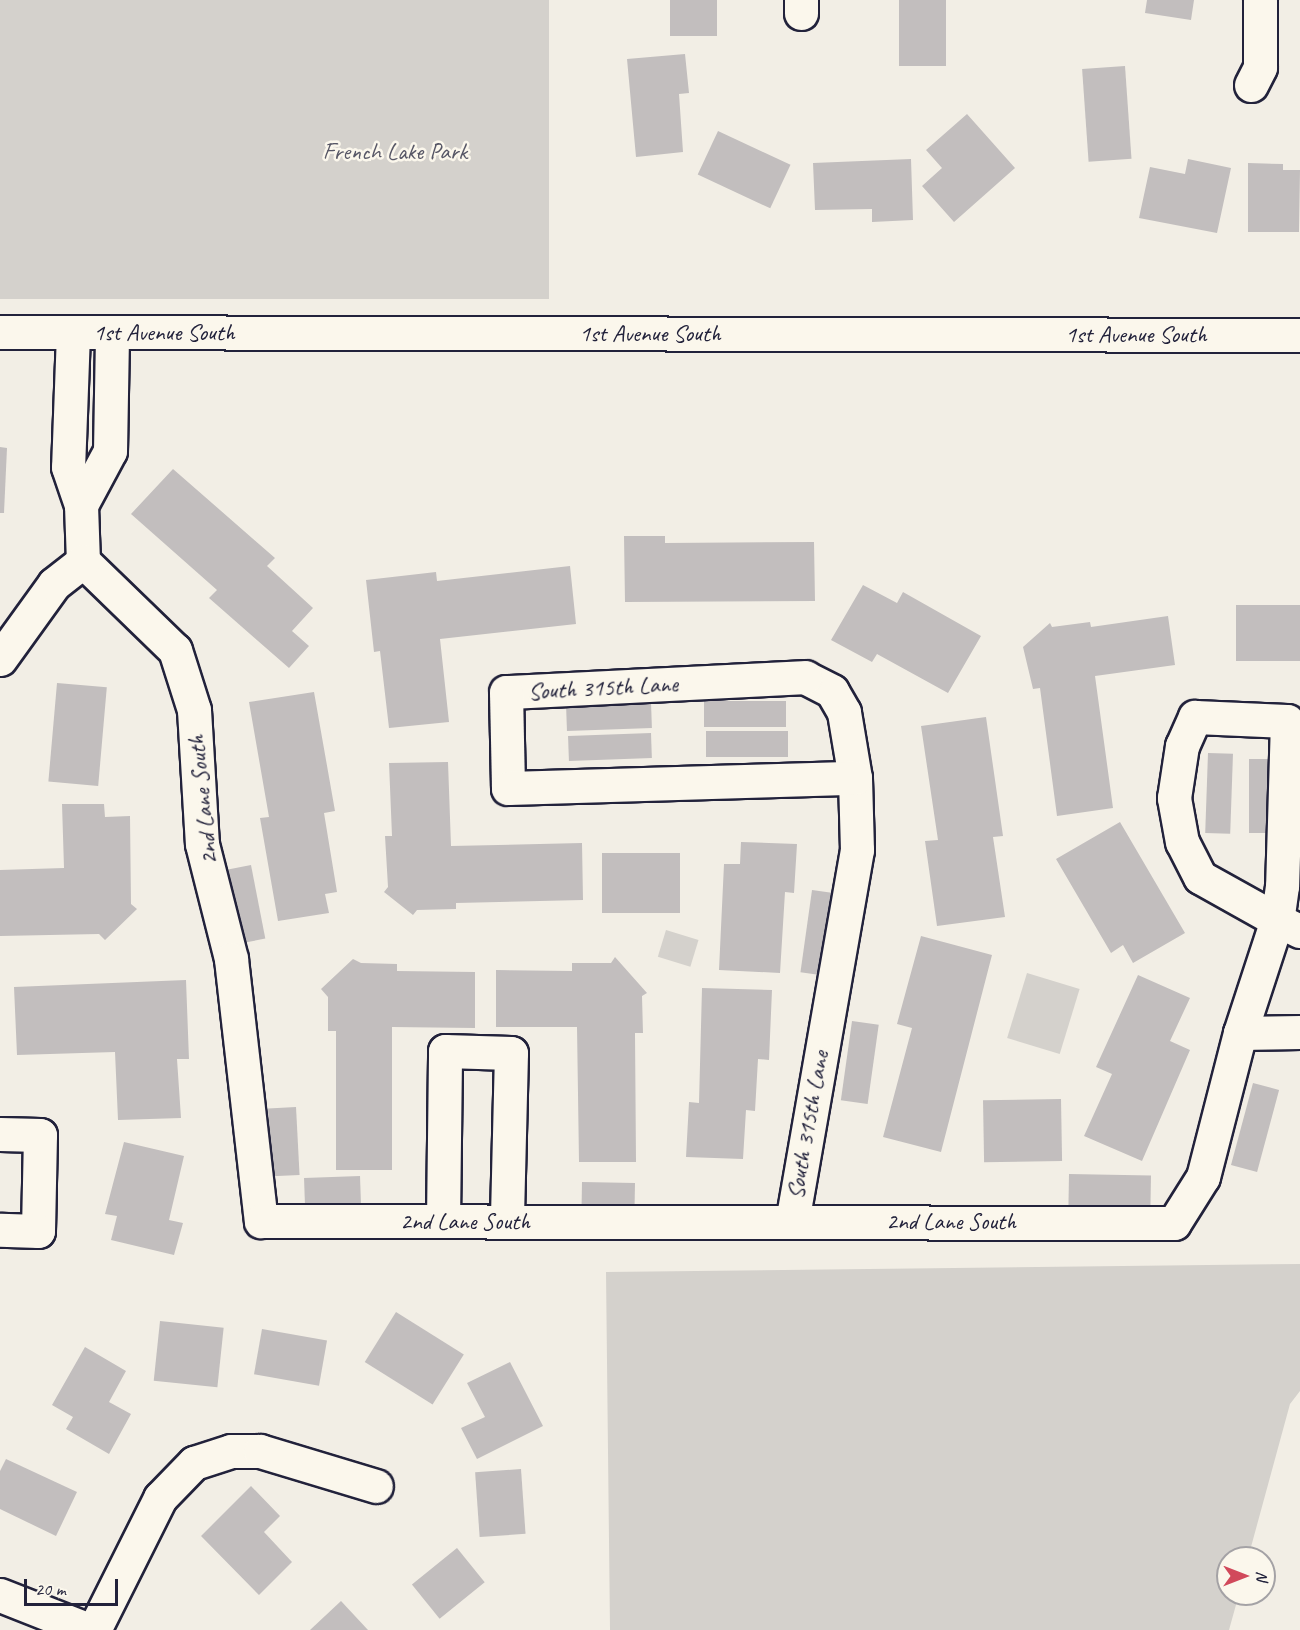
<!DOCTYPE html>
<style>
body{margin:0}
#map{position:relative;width:1300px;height:1630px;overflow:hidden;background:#f2eee5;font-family:Caveat,sans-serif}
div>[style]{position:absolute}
.green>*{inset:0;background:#d4d1cc;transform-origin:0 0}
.building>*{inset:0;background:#c2bebe;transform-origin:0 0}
.roads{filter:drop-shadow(2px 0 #22223b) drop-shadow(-2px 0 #22223b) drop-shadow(0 2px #22223b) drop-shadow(0 -2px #22223b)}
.minor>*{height:33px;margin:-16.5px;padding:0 16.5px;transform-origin:16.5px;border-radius:16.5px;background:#fbf7ec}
.major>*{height:33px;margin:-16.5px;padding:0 16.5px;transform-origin:16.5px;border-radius:16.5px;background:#fbf7ec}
span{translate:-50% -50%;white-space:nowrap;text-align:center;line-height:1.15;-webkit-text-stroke:5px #fbf7ec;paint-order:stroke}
.park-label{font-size:24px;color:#575766}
.street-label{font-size:24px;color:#22223b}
.north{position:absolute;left:1216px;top:1546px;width:60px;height:60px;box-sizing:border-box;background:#fbf7ec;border:2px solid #a4a2a5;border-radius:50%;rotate:90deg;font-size:16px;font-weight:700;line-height:24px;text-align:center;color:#22223b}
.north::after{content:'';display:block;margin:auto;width:21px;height:27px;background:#d1495b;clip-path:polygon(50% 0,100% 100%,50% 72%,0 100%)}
.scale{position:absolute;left:24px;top:1579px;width:94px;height:27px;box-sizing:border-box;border:3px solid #22223b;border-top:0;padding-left:8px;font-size:18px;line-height:21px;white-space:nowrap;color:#22223b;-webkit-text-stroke:4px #fbf7ec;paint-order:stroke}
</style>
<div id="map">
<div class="green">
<div style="left:0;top:0;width:549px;height:299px"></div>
<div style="left:666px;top:930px;width:34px;height:28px;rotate:17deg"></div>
<div style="left:1027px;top:973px;width:55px;height:68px;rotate:17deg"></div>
<div style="clip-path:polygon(1300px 1264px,1300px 1391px,1290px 1404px,1248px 1558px,1228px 1558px,1228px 1594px,1239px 1594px,1229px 1630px,610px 1630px,606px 1272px)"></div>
</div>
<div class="building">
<div style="left:670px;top:0;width:47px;height:36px"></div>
<div style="left:899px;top:0;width:47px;height:66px"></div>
<div style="clip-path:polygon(1147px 0,1194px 0,1191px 20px,1145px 13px)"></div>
<div style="clip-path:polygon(685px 54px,689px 93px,679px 94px,683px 152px,636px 157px,627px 59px)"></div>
<div style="left:1125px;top:66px;width:93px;height:43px;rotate:86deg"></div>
<div style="clip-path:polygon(967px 114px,1015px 168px,954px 222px,922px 186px,942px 168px,926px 150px)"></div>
<div style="left:718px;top:131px;width:80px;height:48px;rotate:25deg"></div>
<div style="clip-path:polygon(911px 159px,913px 220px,872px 222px,872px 209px,815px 210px,813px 163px)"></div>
<div style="clip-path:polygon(1188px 159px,1231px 168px,1217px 233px,1139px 218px,1150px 167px,1185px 174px)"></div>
<div style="clip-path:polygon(1248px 163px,1283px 164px,1283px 170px,1300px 170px,1299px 232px,1248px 232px)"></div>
<div style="clip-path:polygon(0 447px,7px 448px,4px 513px,0 513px)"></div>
<div style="clip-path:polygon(173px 469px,275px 558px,267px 566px,313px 608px,292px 631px,309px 646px,289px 668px,209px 598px,217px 590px,131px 514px)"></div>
<div style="clip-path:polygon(624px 536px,665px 536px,665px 543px,814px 542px,815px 601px,625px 602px)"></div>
<div style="clip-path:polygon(570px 566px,576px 624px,440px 639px,449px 722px,389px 728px,380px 651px,374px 652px,366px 580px,436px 572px,437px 581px)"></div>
<div style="clip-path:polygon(863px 585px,897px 603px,903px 592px,981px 636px,948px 693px,877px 654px,872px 662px,831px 640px)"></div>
<div style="left:1300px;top:605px;width:56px;height:64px;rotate:90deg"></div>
<div style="clip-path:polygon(1168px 616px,1175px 665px,1095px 676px,1113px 808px,1057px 816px,1040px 688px,1033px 689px,1023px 647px,1050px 623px,1052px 627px,1090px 622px,1091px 627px)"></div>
<div style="left:57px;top:683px;width:50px;height:99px;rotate:5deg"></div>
<div style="clip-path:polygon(314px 692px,335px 811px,324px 813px,337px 892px,325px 894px,329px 913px,278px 921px,260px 818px,269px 817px,249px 702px)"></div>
<div style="left:704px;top:701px;width:82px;height:26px"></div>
<div style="left:651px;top:702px;width:26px;height:85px;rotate:88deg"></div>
<div style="clip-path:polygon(986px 717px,1003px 836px,993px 837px,1005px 917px,937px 926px,925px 841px,938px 840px,921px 726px)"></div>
<div style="left:706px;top:731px;width:82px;height:26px"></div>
<div style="left:651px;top:733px;width:25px;height:83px;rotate:88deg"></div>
<div style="left:1208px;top:753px;width:25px;height:80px;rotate:2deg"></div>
<div style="left:1249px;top:759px;width:26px;height:74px"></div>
<div style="clip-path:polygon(448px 762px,451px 846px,582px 843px,583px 900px,456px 903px,456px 909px,417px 910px,413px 915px,384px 892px,388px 887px,385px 836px,392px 836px,389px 763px)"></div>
<div style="clip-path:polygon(62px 804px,104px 804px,105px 817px,130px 816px,131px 904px,137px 909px,105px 940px,99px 934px,0 936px,0 870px,64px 868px)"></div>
<div style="clip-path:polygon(1120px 822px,1185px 933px,1133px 963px,1123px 945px,1111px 953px,1056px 859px)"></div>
<div style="clip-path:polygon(741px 842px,797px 844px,794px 893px,785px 892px,780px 973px,719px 970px,724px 864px,740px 864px)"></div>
<div style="left:602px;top:853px;width:78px;height:60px"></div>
<div style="left:251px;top:865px;width:75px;height:26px;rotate:79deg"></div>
<div style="left:812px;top:890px;width:27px;height:83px;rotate:8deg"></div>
<div style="clip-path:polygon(921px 936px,992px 955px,941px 1152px,883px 1137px,912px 1028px,897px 1024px)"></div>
<div style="clip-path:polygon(615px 957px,647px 993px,642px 996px,643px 1033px,635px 1033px,636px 1162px,579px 1162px,577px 1027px,496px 1027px,496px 970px,572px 971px,572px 963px,611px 963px)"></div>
<div style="clip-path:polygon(353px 959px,361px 963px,397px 964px,397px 971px,475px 972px,475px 1028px,392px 1027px,392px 1170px,336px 1170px,336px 1031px,328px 1031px,328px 997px,321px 989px)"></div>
<div style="clip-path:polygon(1138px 975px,1190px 998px,1170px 1041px,1190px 1050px,1142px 1161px,1084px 1136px,1112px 1074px,1096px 1067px)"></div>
<div style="clip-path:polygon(186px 980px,189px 1059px,177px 1059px,181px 1118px,118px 1120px,115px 1052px,17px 1055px,14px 987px)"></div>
<div style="clip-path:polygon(702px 988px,772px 990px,769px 1060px,758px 1059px,755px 1111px,746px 1110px,743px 1159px,686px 1157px,689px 1102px,699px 1103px)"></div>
<div style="left:852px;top:1021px;width:27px;height:80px;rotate:8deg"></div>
<div style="left:1253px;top:1083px;width:27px;height:85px;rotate:15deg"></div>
<div style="left:1061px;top:1099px;width:62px;height:78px;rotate:89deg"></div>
<div style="left:296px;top:1107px;width:68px;height:28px;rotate:87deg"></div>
<div style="clip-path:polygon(124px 1142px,184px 1156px,169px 1220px,183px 1223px,174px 1255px,111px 1240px,117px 1216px,105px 1214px)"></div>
<div style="left:1069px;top:1174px;width:82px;height:32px;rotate:1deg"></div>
<div style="left:360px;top:1176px;width:27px;height:56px;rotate:88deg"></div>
<div style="left:582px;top:1182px;width:53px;height:24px;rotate:1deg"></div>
<div style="left:396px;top:1312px;width:80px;height:59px;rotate:32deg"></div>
<div style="left:160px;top:1321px;width:64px;height:60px;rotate:6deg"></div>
<div style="left:262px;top:1329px;width:66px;height:46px;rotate:10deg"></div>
<div style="clip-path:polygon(85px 1347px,126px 1371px,109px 1402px,131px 1414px,109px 1454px,66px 1429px,73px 1417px,52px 1405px)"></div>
<div style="clip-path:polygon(510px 1362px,543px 1426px,477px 1459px,461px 1428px,485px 1417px,467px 1383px)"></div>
<div style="clip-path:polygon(6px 1459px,77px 1492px,56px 1536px,0 1509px,0 1471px)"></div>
<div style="left:521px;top:1469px;width:65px;height:46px;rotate:86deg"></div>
<div style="clip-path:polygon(251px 1486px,280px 1516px,264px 1532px,292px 1562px,259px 1595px,201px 1536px)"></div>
<div style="left:457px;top:1548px;width:44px;height:58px;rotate:51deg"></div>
<div style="clip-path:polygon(341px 1601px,368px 1630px,310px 1630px)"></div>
</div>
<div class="roads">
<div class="minor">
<div style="left:801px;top:13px;width:13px;rotate:-90deg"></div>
<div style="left:1251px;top:85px;width:20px;rotate:-63deg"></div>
<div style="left:1260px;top:67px;width:67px;rotate:-90deg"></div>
<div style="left:73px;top:333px;width:134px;rotate:92.1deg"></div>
<div style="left:68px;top:467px;width:40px;rotate:71.1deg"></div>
<div style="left:81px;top:505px;width:61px;rotate:-61.8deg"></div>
<div style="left:110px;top:451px;width:118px;rotate:-89deg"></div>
<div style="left:81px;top:505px;width:56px;rotate:88deg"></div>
<div style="left:83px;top:561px;width:128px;rotate:44.1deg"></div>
<div style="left:175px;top:650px;width:63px;rotate:72.4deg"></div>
<div style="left:194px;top:710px;width:134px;rotate:86.6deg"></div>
<div style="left:202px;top:844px;width:119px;rotate:75.8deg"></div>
<div style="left:231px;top:959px;width:264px;rotate:83.5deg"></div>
<div style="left:261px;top:1221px;width:913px;rotate:0.13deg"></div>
<div style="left:1174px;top:1223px;width:54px;rotate:-57.8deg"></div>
<div style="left:1203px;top:1177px;width:149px;rotate:-75.6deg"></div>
<div style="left:1240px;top:1033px;width:60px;rotate:-1deg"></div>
<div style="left:0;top:659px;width:92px;rotate:-54.2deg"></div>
<div style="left:54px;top:584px;width:37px;rotate:-38deg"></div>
<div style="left:1195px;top:717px;width:92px;rotate:2.5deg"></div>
<div style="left:1287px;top:721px;width:165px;rotate:91.7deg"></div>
<div style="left:1282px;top:886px;width:34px;rotate:98deg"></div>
<div style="left:1277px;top:920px;width:88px;rotate:-150.8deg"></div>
<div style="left:1200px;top:877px;width:39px;rotate:-117deg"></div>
<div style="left:1182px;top:842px;width:45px;rotate:-100.3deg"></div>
<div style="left:1174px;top:798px;width:53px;rotate:-81.3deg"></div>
<div style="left:1182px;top:746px;width:32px;rotate:-66deg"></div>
<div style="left:1240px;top:1033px;width:119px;rotate:-71.9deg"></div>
<div style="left:1277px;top:920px;width:25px;rotate:26deg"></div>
<div style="left:0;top:1134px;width:40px;rotate:1.4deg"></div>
<div style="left:40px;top:1135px;width:96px;rotate:91.2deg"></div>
<div style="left:38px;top:1231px;width:38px;rotate:-178deg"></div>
<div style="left:443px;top:1221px;width:170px;rotate:-89.3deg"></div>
<div style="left:445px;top:1051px;width:66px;rotate:1.7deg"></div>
<div style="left:511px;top:1053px;width:169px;rotate:91.4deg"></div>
<div style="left:792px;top:1222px;width:378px;rotate:-80.1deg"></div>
<div style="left:857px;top:850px;width:72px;rotate:-91.6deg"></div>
<div style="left:855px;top:778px;width:67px;rotate:-99.5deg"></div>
<div style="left:844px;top:712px;width:24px;rotate:-120deg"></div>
<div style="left:832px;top:691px;width:30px;rotate:-153deg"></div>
<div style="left:805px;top:677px;width:299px;rotate:177.1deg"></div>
<div style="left:506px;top:692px;width:96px;rotate:88.8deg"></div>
<div style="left:508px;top:788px;width:347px;rotate:-1.7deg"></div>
<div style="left:0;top:1595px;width:96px;rotate:21.5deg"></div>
<div style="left:94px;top:1630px;width:148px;rotate:-63.4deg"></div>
<div style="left:160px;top:1498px;width:49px;rotate:-45.8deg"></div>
<div style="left:194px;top:1463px;width:39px;rotate:-18deg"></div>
<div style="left:231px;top:1451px;width:29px"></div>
<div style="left:260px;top:1451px;width:121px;rotate:16.8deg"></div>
</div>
<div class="major">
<div style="left:0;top:332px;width:1300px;rotate:0.13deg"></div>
</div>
</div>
<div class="park-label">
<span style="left:395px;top:152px">French Lake Park</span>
</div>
<div class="street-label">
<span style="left:164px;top:333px">1st Avenue South</span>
<span style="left:650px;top:334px">1st Avenue South</span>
<span style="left:1136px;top:335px">1st Avenue South</span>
<span style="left:603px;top:688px;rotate:-3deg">South 315th Lane</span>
<span style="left:203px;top:800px;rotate:-96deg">2nd Lane South</span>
<span style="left:808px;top:1125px;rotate:-80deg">South 315th Lane</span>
<span style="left:465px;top:1222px">2nd Lane South</span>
<span style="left:951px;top:1222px">2nd Lane South</span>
</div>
<div class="north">N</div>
<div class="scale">20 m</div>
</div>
